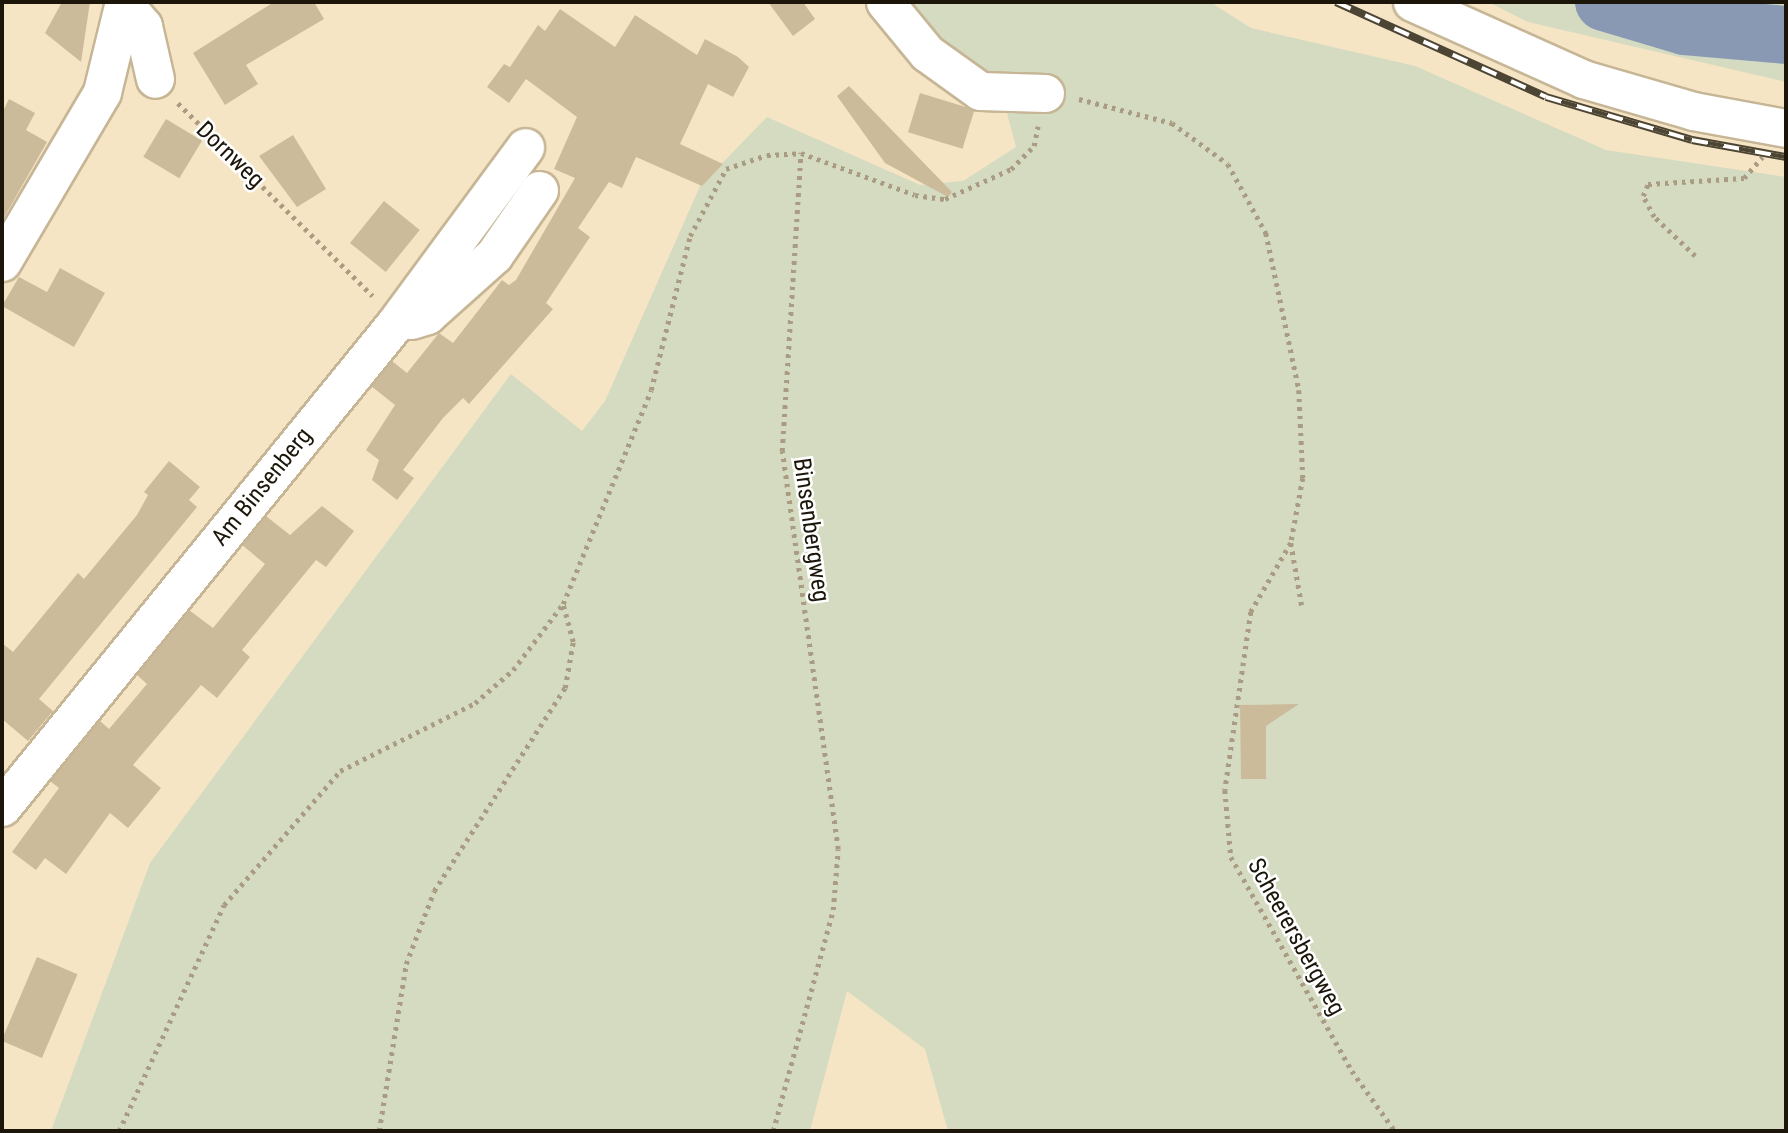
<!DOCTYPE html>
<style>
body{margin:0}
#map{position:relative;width:1788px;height:1133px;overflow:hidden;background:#f6e5c4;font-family:"Roboto Condensed",sans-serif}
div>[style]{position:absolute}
.green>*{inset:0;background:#d4dbc1}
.river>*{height:58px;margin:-29px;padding:0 29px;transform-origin:29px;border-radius:29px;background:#8999b4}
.building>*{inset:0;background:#ccbb9b;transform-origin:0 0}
.path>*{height:4.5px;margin-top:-2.25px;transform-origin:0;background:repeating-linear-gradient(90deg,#a99c83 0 3.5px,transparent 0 8.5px)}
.roads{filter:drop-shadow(2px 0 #c6b696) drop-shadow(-2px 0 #c6b696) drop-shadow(0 2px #c6b696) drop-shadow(0 -2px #c6b696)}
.minor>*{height:37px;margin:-18.5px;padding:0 18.5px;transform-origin:18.5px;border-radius:18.5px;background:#fff}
.rail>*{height:8px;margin-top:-4px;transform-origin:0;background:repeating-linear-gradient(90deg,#fff 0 16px,#4d4534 0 32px);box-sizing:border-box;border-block:2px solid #4d4534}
span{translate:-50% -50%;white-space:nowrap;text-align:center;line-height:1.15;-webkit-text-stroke:5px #fff;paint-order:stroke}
.street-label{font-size:24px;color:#1c160a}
.frame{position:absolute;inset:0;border:4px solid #1c160a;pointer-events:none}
</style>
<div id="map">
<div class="green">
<div style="clip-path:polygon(902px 2px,1210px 2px,1251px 28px,1415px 66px,1606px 150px,1786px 177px,1786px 1131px,948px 1131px,925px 1049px,847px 991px,810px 1131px,51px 1131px,150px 863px,511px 374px,582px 431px,605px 401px,700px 186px,767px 117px,920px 185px,963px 181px,1016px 147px,1004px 102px,937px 55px)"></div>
<div style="clip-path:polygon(1488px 2px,1786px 2px,1786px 82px,1528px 22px)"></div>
</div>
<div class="river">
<div style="left:1604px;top:2px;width:84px;rotate:16.5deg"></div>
<div style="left:1685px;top:26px;width:101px;rotate:5.1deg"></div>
</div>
<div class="building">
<div style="clip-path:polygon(62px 2px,90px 2px,81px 62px,45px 33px)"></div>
<div style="clip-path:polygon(274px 2px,314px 2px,324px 19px,246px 65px,258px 84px,225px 105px,193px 53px)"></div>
<div style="clip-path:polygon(768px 2px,803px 2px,815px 19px,793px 36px)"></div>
<div style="clip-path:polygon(560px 9px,615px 47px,635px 15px,697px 55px,705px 39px,738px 57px,749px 67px,733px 97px,708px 84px,680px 144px,723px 164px,702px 186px,636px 157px,622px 188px,609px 182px,578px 228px,590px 237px,546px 303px,553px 309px,469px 404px,463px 398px,443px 418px,403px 470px,414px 478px,397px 500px,372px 480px,379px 460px,366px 450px,395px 405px,371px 386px,392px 361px,407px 373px,439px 333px,453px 343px,502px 280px,509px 285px,516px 280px,575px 178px,554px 169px,577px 117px,526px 79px,509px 103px,487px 87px,504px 64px,510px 67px,538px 25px,545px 31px)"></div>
<div style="clip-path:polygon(849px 86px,952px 192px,948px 197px,885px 163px,837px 96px)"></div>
<div style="left:920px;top:93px;width:57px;height:41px;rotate:17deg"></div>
<div style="clip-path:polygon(9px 99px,35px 113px,26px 130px,47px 142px,2px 221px,2px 113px)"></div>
<div style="left:166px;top:119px;width:42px;height:44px;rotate:31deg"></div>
<div style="clip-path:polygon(293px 135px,326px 189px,297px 207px,259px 156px)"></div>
<div style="left:384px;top:201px;width:46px;height:54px;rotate:39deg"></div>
<div style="clip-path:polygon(60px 268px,105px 293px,74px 347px,2px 306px,19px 277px,47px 292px)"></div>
<div style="clip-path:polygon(169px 461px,200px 487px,189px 500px,197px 507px,39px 699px,53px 711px,28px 741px,2px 719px,2px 643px,13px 652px,78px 573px,84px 579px,137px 515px,148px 495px,144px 492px)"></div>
<div style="clip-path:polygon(322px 506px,354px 531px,326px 567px,316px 560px,242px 650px,250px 657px,217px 698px,201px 685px,133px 765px,161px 788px,128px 828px,110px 813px,66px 874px,45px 858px,36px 870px,12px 852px,59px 788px,50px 781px,99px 720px,109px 729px,147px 684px,137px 675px,189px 610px,213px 628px,265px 564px,242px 545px,266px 516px,290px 535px)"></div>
<div style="clip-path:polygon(1299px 704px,1266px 726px,1266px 779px,1241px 779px,1240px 705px)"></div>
<div style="left:37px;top:957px;width:44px;height:91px;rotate:23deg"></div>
</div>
<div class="path">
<div style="left:1079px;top:99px;width:96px;rotate:14.5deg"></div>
<div style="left:1172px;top:123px;width:69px;rotate:36.2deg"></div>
<div style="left:1228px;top:164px;width:79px;rotate:61.2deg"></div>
<div style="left:1266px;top:233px;width:160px;rotate:78.1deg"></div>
<div style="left:1299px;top:390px;width:88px;rotate:87.4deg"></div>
<div style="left:1303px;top:478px;width:66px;rotate:100.5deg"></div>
<div style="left:1291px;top:543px;width:65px;rotate:80.2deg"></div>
<div style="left:178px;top:103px;width:274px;rotate:44.7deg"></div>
<div style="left:1695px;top:256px;width:57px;rotate:-136.4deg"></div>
<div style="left:1654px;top:217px;width:24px;rotate:-118deg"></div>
<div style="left:1643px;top:196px;width:13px;rotate:-67deg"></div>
<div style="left:1648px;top:184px;width:96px;rotate:-3.6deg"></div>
<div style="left:1744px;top:178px;width:28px;rotate:-49deg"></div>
<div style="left:1291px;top:543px;width:80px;rotate:120.1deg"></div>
<div style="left:1251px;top:612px;width:180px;rotate:98.3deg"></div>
<div style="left:1225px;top:790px;width:67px;rotate:84.9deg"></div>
<div style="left:1231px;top:857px;width:246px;rotate:60.5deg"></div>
<div style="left:1352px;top:1071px;width:74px;rotate:54.4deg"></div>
<div style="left:119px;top:1131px;width:249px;rotate:-65.1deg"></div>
<div style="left:224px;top:905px;width:177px;rotate:-49.1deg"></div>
<div style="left:340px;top:771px;width:151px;rotate:-26.7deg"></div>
<div style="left:475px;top:703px;width:50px;rotate:-41deg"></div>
<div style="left:513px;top:670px;width:83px;rotate:-52.9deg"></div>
<div style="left:563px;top:604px;width:231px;rotate:-67.6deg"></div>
<div style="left:651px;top:390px;width:159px;rotate:-75.8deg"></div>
<div style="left:690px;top:236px;width:76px;rotate:-61.8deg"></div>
<div style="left:726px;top:169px;width:43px;rotate:-18.9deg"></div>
<div style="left:767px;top:155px;width:34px;rotate:-3deg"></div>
<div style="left:801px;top:153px;width:121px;rotate:20.2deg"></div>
<div style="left:915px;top:195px;width:30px;rotate:8deg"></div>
<div style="left:945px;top:199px;width:72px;rotate:-24.4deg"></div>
<div style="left:1011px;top:169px;width:33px;rotate:-45deg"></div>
<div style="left:1034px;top:146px;width:20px;rotate:-79deg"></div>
<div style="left:379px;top:1131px;width:169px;rotate:-80.8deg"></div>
<div style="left:406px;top:964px;width:78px;rotate:-69deg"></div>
<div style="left:434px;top:891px;width:242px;rotate:-57.2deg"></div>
<div style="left:565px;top:688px;width:47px;rotate:-80.1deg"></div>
<div style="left:573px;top:642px;width:39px;rotate:-105deg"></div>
<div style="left:773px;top:1131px;width:229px;rotate:-74.8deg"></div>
<div style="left:833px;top:910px;width:61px;rotate:-85.3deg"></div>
<div style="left:838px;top:849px;width:402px;rotate:-98deg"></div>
<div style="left:782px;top:451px;width:299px;rotate:-86.4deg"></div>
</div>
<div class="roads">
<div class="minor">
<div style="left:885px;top:2px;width:66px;rotate:50.5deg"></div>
<div style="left:927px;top:53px;width:65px;rotate:35.6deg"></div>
<div style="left:980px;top:91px;width:65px;rotate:1.8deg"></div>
<div style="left:1412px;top:2px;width:188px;rotate:24.2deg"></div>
<div style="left:1583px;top:79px;width:115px;rotate:16.2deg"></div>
<div style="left:1693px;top:111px;width:95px;rotate:10.4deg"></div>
<div style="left:124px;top:4px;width:29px;rotate:49deg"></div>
<div style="left:143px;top:26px;width:54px;rotate:77.2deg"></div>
<div style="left:2px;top:262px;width:197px;rotate:-59.5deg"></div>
<div style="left:102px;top:92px;width:93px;rotate:-76.3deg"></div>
<div style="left:411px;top:320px;width:17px;rotate:-17deg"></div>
<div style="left:427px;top:315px;width:90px;rotate:-41.8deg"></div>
<div style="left:494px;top:255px;width:79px;rotate:-55.3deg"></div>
<div style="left:2px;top:807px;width:621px;rotate:-50.88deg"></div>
<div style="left:394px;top:325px;width:221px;rotate:-53.6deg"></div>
</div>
</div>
<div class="rail">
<div style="left:1336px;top:2px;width:230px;rotate:24.3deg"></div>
<div style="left:1546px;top:97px;width:152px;rotate:16.4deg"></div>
<div style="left:1692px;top:140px;width:96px;rotate:10.3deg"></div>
</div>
<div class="street-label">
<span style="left:230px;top:155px;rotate:44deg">Dornweg</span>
<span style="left:262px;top:487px;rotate:-51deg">Am Binsenberg</span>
<span style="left:811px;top:530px;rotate:82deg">Binsenbergweg</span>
<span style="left:1296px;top:937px;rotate:61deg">Scheerersbergweg</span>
</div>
<div class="frame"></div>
</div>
